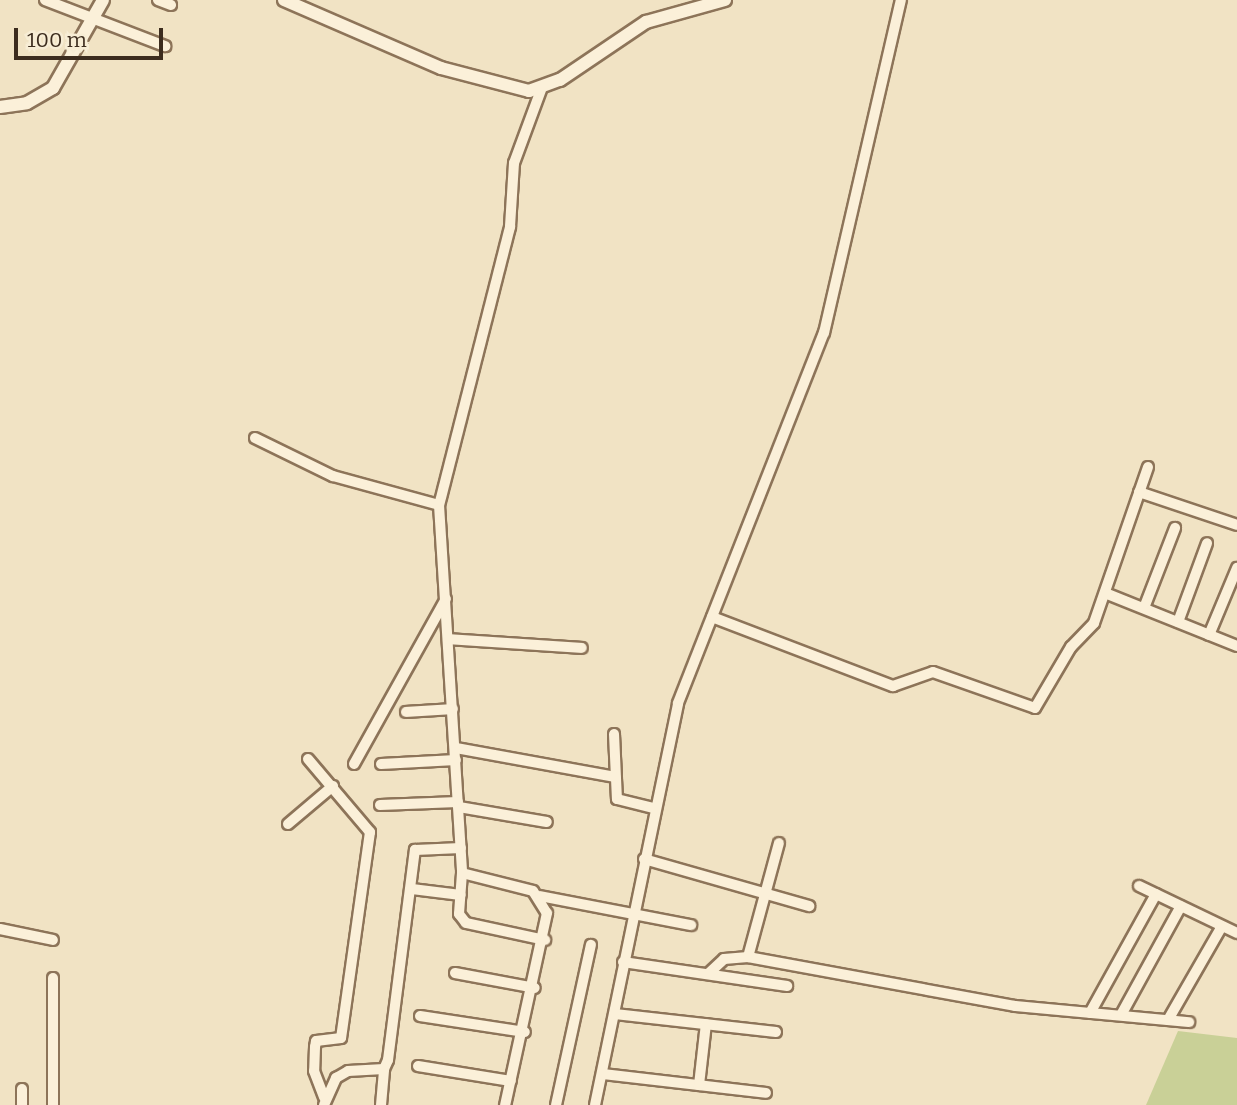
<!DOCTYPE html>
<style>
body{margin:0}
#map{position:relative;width:1237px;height:1105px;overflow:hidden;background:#f1e3c4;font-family:Bitter,serif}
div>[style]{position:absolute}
.green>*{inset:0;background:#c9d097}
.roads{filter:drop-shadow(2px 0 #8d7459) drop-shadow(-2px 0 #8d7459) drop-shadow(0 2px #8d7459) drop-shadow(0 -2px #8d7459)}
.minor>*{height:10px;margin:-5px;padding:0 5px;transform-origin:5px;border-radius:5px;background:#fbf0d9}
.tertiary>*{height:12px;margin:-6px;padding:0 6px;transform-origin:6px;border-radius:6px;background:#fbf0d9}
span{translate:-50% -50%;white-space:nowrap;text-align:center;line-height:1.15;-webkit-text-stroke:5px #f7edd5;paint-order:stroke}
.scale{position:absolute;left:14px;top:28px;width:149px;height:32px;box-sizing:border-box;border:4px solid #3c2c1e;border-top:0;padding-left:9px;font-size:21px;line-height:24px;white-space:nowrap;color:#3c2c1e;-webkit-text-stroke:5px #f7edd5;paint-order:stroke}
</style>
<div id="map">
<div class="green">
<div style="clip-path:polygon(1178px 1031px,1237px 1038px,1237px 1105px,1146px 1105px)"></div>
</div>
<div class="roads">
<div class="minor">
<div style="left:45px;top:0;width:129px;rotate:21deg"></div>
<div style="left:158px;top:0;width:14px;rotate:21deg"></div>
<div style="left:541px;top:90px;width:78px;rotate:110.3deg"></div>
<div style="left:514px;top:163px;width:64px;rotate:93.6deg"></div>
<div style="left:510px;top:227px;width:287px;rotate:104.3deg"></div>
<div style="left:439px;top:505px;width:369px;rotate:86.4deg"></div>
<div style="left:462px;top:873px;width:41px;rotate:94.2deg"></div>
<div style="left:459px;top:914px;width:11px;rotate:52deg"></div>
<div style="left:466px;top:923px;width:81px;rotate:12.1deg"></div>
<div style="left:255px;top:438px;width:87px;rotate:26deg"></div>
<div style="left:333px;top:476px;width:110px;rotate:15.3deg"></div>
<div style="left:1139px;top:492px;width:103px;rotate:18.6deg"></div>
<div style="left:1105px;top:593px;width:142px;rotate:21.9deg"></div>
<div style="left:1144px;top:608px;width:86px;rotate:-68.8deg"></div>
<div style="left:712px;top:617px;width:194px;rotate:20.9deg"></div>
<div style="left:893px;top:686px;width:42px;rotate:-19.3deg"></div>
<div style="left:933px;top:672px;width:108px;rotate:19.4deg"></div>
<div style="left:1035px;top:708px;width:71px;rotate:-59.5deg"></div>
<div style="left:1071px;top:647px;width:33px;rotate:-46deg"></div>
<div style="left:1094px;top:623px;width:165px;rotate:-70.9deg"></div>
<div style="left:1178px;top:622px;width:84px;rotate:-69.8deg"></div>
<div style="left:1209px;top:635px;width:73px;rotate:-67.3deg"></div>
<div style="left:448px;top:639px;width:134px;rotate:3.8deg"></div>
<div style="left:406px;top:712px;width:47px;rotate:-3.7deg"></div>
<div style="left:614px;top:734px;width:65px;rotate:87.4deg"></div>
<div style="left:617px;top:799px;width:38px;rotate:14deg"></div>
<div style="left:456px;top:748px;width:162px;rotate:10.3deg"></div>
<div style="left:308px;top:759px;width:96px;rotate:49.7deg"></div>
<div style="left:370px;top:832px;width:208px;rotate:98deg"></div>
<div style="left:341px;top:1038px;width:25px;rotate:173deg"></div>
<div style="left:316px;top:1041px;width:6px;rotate:99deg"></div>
<div style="left:315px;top:1047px;width:24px;rotate:92deg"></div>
<div style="left:314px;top:1071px;width:28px;rotate:69deg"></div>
<div style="left:354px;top:764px;width:189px;rotate:-60.9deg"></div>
<div style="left:381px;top:764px;width:75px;rotate:-3.1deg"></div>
<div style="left:380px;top:805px;width:78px;rotate:-2.2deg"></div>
<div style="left:459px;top:807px;width:89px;rotate:9.7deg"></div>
<div style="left:288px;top:824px;width:59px;rotate:-40.2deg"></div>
<div style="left:644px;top:859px;width:172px;rotate:15.9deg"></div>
<div style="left:462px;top:873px;width:73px;rotate:14.2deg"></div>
<div style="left:533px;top:891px;width:26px;rotate:58deg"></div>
<div style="left:547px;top:913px;width:197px;rotate:102.3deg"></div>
<div style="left:1139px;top:886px;width:109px;rotate:25.6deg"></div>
<div style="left:412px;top:889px;width:49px;rotate:7deg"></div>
<div style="left:540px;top:896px;width:154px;rotate:10.9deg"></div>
<div style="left:0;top:929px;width:54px;rotate:11.7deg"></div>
<div style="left:748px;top:957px;width:118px;rotate:-74.8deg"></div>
<div style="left:623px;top:962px;width:166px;rotate:8.3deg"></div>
<div style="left:455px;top:973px;width:81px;rotate:10.6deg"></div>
<div style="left:708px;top:974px;width:22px;rotate:-43deg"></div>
<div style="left:724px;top:959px;width:24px;rotate:-5deg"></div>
<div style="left:748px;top:957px;width:271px;rotate:10.4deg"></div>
<div style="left:1015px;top:1006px;width:175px;rotate:5.3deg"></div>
<div style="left:53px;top:978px;width:127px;rotate:90deg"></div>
<div style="left:1090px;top:1013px;width:136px;rotate:-61deg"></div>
<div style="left:615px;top:1014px;width:162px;rotate:6.4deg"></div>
<div style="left:1121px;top:1015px;width:124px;rotate:-61.2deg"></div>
<div style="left:420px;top:1016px;width:106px;rotate:8.7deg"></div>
<div style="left:1168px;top:1020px;width:108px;rotate:-60.1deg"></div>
<div style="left:418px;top:1066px;width:94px;rotate:9.2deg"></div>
<div style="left:603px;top:1074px;width:164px;rotate:6.6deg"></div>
<div style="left:699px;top:1085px;width:61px;rotate:-83.5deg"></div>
<div style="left:22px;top:1105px;width:16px;rotate:-90deg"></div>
<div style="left:324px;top:1105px;width:30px;rotate:-66deg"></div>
<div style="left:336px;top:1078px;width:14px;rotate:-30deg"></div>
<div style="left:348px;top:1071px;width:36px;rotate:-3deg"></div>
<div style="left:384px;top:1069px;width:10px;rotate:-66deg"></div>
<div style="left:388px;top:1060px;width:212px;rotate:-82.7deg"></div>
<div style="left:415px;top:850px;width:46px;rotate:-2.5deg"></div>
<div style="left:381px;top:1105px;width:36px;rotate:-85deg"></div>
<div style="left:556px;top:1105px;width:164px;rotate:-77.7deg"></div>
<div style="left:595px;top:1105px;width:410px;rotate:-78.3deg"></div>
<div style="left:678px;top:703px;width:398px;rotate:-68.5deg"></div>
<div style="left:824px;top:333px;width:342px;rotate:-77deg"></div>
</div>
<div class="tertiary">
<div style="left:284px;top:0;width:171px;rotate:23.4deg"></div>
<div style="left:441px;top:68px;width:91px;rotate:14.6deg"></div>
<div style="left:529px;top:91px;width:33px;rotate:-20deg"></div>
<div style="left:560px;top:80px;width:104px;rotate:-34deg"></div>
<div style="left:646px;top:22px;width:82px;rotate:-15.6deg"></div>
<div style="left:0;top:107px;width:27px;rotate:-8deg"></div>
<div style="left:27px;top:103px;width:30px;rotate:-30deg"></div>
<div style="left:53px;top:88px;width:101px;rotate:-60.4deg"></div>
</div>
</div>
<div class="scale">100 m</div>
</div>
